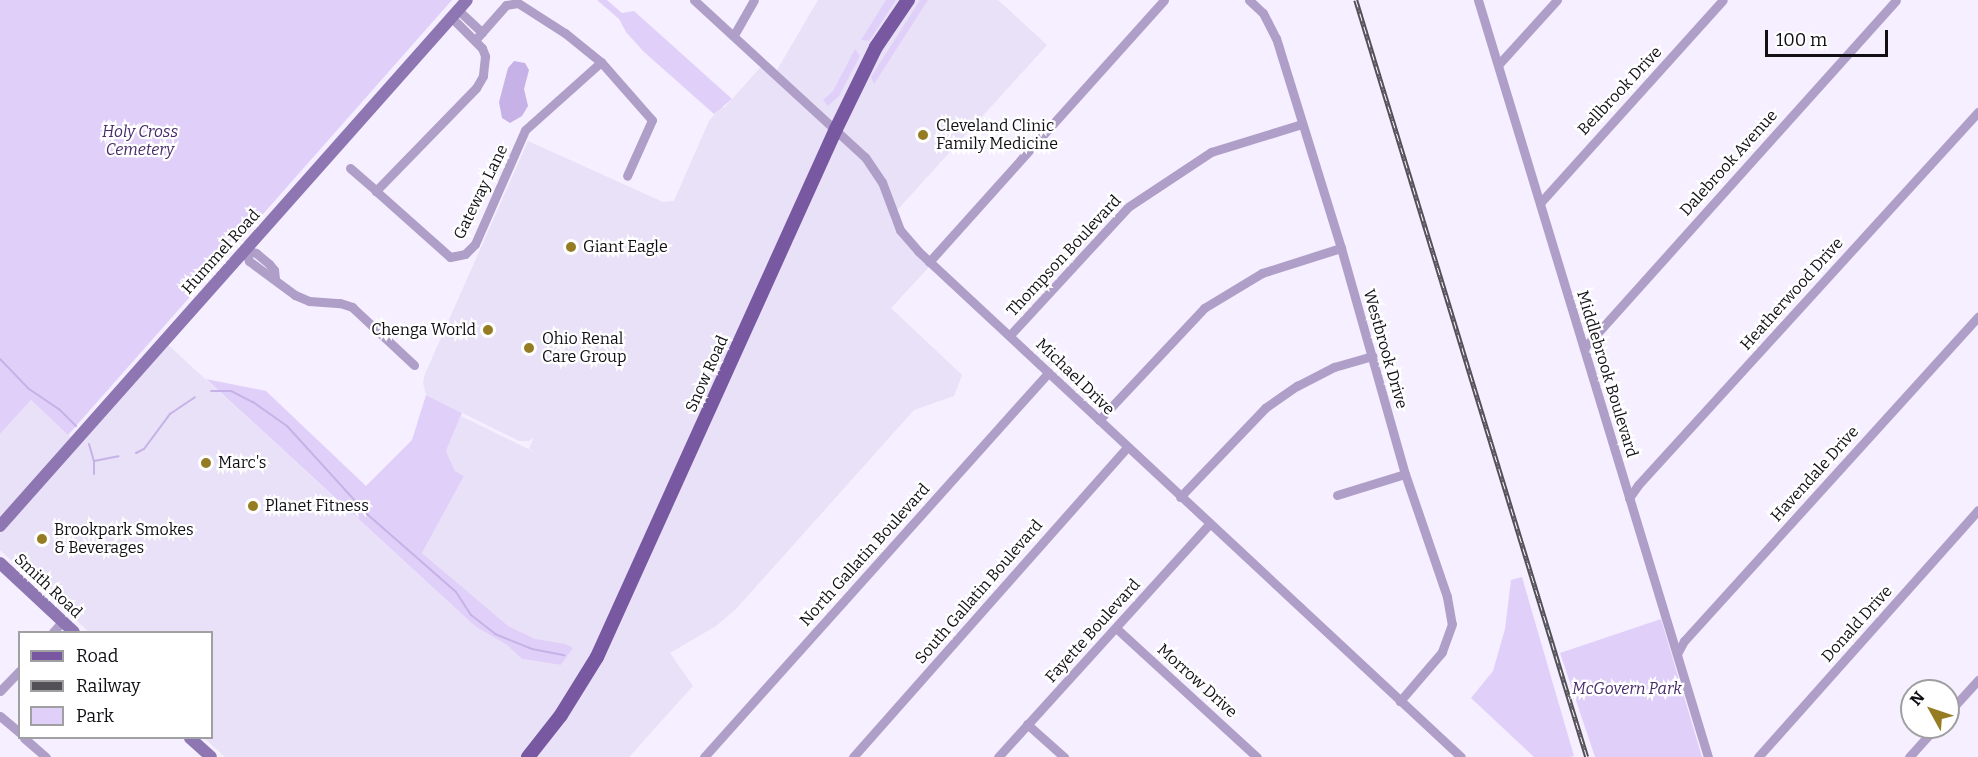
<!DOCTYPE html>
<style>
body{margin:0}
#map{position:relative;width:1978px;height:757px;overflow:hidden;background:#f5efff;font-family:Bitter,serif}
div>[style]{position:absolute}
.built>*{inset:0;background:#e9e1f7}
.green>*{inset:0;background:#e0d0f9}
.water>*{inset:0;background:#c6b2e6}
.stream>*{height:2px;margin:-1px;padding:0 1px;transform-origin:1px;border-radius:1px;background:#c6b2e6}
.street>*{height:9px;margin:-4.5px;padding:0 4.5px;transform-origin:4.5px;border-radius:4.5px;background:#af9fc8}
.secondary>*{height:12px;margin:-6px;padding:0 6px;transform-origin:6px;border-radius:6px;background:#8e76b2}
.primary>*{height:14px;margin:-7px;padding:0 7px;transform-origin:7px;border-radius:7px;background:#7758a1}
.rail>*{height:4.5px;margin-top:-2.25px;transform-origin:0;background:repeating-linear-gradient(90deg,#fff 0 7px,#535058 0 14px);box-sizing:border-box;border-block:2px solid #535058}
.dots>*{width:16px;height:16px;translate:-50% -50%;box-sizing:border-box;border:3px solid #fff;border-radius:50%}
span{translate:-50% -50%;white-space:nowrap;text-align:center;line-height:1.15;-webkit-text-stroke:4.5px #fff;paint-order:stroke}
.street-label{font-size:16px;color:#110f14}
.poi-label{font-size:16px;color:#110f14}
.left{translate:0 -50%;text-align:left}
.right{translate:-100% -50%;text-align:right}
.park-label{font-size:16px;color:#482c6a;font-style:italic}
.legend{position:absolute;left:18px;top:631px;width:195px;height:108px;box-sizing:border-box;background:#fff;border:2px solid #a09fa1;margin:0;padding:8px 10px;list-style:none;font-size:18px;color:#110f14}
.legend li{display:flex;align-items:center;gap:12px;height:30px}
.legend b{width:30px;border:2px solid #a09fa1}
.north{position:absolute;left:1900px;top:679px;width:60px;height:60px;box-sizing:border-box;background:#fff;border:2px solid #a09fa1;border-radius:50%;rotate:310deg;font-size:16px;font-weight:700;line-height:24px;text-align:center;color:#110f14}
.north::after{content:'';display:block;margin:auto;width:21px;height:27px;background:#957c23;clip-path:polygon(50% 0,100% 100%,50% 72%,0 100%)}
.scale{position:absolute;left:1765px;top:30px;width:123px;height:27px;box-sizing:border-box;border:3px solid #110f14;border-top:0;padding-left:8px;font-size:18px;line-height:21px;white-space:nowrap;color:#110f14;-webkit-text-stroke:4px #fff;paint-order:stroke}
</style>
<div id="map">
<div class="built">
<div style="clip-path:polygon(818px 0,998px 0,1047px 45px,890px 218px,901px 237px,929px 267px,891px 308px,962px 375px,954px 396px,914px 410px,736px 609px,716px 626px,670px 653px,693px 686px,629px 757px,225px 757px,204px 738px,212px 738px,212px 632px,89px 632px,0 550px,0 533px,166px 343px,476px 627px,507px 645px,522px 659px,561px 665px,572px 649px,536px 641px,504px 624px,422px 553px,464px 476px,455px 471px,446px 451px,461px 416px,555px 462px,529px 449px,534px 437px,529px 441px,519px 441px,426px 395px,423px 383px,425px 374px,528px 141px,663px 202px,674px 201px,709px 121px,722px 106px,724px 108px,766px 61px,777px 70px)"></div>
<div style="clip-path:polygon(31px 400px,73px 439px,0 521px,0 434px)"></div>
</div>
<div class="green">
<div style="clip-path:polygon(0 0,452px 0,68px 435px,31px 400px,0 434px)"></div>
<div style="clip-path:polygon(597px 0,607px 0,622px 13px,634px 11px,732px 99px,714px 114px,643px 51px,626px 32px,619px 19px)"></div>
<div style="clip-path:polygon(886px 0,896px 0,869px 41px,861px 40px)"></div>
<div style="clip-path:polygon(920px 0,928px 0,874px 84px,871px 77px)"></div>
<div style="clip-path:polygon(855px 49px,860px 56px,839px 96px,828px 106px,823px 100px,833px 91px)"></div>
<div style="clip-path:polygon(206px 379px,266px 391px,366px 486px,412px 440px,426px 395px,462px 413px,446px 451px,455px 471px,464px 476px,422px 553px,508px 626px,535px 639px,565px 644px,573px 648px,561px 665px,522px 659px,507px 645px,476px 627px)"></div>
<div style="clip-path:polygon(1522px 577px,1574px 756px,1570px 757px,1534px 757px,1471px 698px,1493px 671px,1505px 629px,1511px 580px)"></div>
<div style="clip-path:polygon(1661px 619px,1702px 757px,1595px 757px,1560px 653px)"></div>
</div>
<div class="water">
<div style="clip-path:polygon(514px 61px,525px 63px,529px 70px,524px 89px,528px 106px,522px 116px,510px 123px,502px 118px,499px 102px,508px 68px)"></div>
</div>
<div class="stream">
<div style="left:0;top:359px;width:42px;rotate:46deg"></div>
<div style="left:29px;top:389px;width:36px;rotate:34deg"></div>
<div style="left:59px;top:409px;width:24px;rotate:45deg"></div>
<div style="left:211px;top:391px;width:20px"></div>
<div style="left:231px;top:391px;width:25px;rotate:27deg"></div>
<div style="left:253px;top:402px;width:42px;rotate:35.2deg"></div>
<div style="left:287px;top:426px;width:119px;rotate:47.7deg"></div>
<div style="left:367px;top:514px;width:118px;rotate:41.2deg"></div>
<div style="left:456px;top:592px;width:27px;rotate:57deg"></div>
<div style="left:471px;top:615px;width:31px;rotate:38deg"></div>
<div style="left:495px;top:634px;width:40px;rotate:22deg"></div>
<div style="left:532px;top:649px;width:33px;rotate:11deg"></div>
<div style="left:89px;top:444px;width:18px;rotate:74deg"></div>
<div style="left:94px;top:461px;width:25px;rotate:-11deg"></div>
<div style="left:136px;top:453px;width:9px;rotate:-27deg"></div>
<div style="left:144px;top:449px;width:44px;rotate:-53.4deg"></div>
<div style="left:170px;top:414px;width:30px;rotate:-34deg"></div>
<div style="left:94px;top:462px;width:12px;rotate:90deg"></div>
</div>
<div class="street">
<div style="left:694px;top:0;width:232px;rotate:42.6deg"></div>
<div style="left:865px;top:157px;width:30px;rotate:56deg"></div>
<div style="left:882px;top:182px;width:51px;rotate:69.4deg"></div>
<div style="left:900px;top:230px;width:28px;rotate:49deg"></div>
<div style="left:918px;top:251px;width:742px;rotate:42.98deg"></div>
<div style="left:1249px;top:0;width:19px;rotate:43deg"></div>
<div style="left:1263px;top:13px;width:28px;rotate:63deg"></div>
<div style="left:1276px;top:38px;width:220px;rotate:72.8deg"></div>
<div style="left:1341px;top:248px;width:235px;rotate:74.2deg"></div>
<div style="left:1405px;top:474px;width:130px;rotate:71.1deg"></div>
<div style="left:1447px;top:597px;width:27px;rotate:80deg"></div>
<div style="left:1452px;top:624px;width:30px;rotate:110deg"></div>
<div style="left:1442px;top:652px;width:65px;rotate:130.6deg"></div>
<div style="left:1478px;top:0;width:791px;rotate:73.1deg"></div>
<div style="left:458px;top:10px;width:33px;rotate:43deg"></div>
<div style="left:452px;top:18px;width:42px;rotate:45deg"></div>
<div style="left:482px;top:48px;width:9px;rotate:69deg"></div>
<div style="left:485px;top:56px;width:20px;rotate:96deg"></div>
<div style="left:483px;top:76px;width:14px;rotate:120deg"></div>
<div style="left:476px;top:88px;width:144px;rotate:134.2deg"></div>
<div style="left:376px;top:191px;width:99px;rotate:41.7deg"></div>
<div style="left:450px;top:257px;width:15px;rotate:-11deg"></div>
<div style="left:465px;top:254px;width:14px;rotate:-45deg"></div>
<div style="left:475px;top:244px;width:124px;rotate:-66.3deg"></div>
<div style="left:525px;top:130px;width:102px;rotate:-41.8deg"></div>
<div style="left:734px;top:35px;width:40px;rotate:-60.3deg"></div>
<div style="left:476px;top:39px;width:45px;rotate:-48.6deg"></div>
<div style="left:506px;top:5px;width:12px;rotate:-9deg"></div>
<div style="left:518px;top:3px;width:56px;rotate:32.6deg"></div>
<div style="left:565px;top:33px;width:46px;rotate:38.9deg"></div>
<div style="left:601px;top:62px;width:77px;rotate:48.7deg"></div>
<div style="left:652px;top:120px;width:61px;rotate:114.1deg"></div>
<div style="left:1498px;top:65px;width:88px;rotate:-47.8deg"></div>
<div style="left:350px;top:168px;width:35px;rotate:41deg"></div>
<div style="left:1540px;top:203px;width:273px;rotate:-48deg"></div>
<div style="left:245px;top:250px;width:12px;rotate:70deg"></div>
<div style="left:249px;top:261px;width:57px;rotate:36.5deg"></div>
<div style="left:295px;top:295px;width:15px;rotate:23deg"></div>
<div style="left:309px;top:301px;width:31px;rotate:4deg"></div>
<div style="left:340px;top:303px;width:13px;rotate:18deg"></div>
<div style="left:352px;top:307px;width:85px;rotate:43.1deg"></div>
<div style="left:245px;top:250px;width:11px;rotate:15deg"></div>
<div style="left:256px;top:253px;width:17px;rotate:40deg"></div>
<div style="left:269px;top:264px;width:8px;rotate:50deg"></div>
<div style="left:274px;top:270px;width:8px;rotate:83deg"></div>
<div style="left:929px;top:262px;width:352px;rotate:-48.1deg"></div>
<div style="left:1010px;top:335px;width:174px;rotate:-47.3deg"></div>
<div style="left:1128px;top:207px;width:100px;rotate:-33.5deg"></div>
<div style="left:1211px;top:152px;width:95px;rotate:-17.1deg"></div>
<div style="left:1584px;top:348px;width:467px;rotate:-48.1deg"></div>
<div style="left:1099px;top:420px;width:154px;rotate:-46.8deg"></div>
<div style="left:1204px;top:308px;width:68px;rotate:-31.1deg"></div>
<div style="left:1262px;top:273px;width:83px;rotate:-17.6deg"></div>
<div style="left:1337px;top:495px;width:71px;rotate:-17.2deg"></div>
<div style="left:1180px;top:497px;width:123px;rotate:-46.3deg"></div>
<div style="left:1265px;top:408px;width:39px;rotate:-35deg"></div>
<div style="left:1297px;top:386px;width:42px;rotate:-27.2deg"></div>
<div style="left:1334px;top:367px;width:40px;rotate:-16deg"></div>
<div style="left:1629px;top:498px;width:16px;rotate:-55deg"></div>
<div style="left:1638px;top:485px;width:505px;rotate:-47.65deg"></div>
<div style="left:1116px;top:628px;width:191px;rotate:42.5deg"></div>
<div style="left:53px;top:632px;width:13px;rotate:-48deg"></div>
<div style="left:1677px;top:654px;width:15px;rotate:-62deg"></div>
<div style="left:1684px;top:641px;width:438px;rotate:-47.8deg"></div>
<div style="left:0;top:691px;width:29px;rotate:-46deg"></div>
<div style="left:1948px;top:713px;width:45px;rotate:-47.7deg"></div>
<div style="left:0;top:716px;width:26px;rotate:40deg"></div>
<div style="left:1027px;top:724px;width:50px;rotate:41.7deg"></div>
<div style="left:24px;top:738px;width:29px;rotate:41deg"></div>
<div style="left:704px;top:757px;width:516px;rotate:-48.14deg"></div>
<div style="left:853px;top:757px;width:414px;rotate:-48.5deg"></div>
<div style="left:998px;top:757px;width:314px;rotate:-47.8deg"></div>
<div style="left:1758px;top:757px;width:331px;rotate:-48.3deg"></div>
<div style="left:1909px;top:757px;width:40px;rotate:-48deg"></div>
</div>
<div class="secondary">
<div style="left:0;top:526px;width:703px;rotate:-48.4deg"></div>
<div style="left:0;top:563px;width:101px;rotate:43deg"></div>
<div style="left:190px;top:738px;width:28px;rotate:42deg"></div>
</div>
<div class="primary">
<div style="left:528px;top:757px;width:53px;rotate:-51.8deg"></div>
<div style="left:561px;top:715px;width:68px;rotate:-58.2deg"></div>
<div style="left:597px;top:657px;width:580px;rotate:-65.65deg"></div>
<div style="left:836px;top:129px;width:91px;rotate:-64deg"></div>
<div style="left:876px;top:47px;width:57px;rotate:-55.8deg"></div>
</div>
<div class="rail">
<div style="left:1356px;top:0;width:791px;rotate:73.03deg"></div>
</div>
<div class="dots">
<div style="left:923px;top:135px;background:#957c23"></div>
<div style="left:571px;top:247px;background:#957c23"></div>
<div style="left:488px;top:330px;background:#957c23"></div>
<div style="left:529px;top:348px;background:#957c23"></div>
<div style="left:206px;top:463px;background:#957c23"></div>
<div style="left:253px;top:506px;background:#957c23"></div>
<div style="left:42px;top:539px;background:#957c23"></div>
</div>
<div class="street-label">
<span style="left:1620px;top:91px;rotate:-47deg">Bellbrook Drive</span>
<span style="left:1729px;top:163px;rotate:-48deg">Dalebrook Avenue</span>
<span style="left:481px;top:192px;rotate:-64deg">Gateway Lane</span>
<span style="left:221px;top:252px;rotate:-48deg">Hummel Road</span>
<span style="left:1064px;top:256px;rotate:-47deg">Thompson Boulevard</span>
<span style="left:1792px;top:294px;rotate:-48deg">Heatherwood Drive</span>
<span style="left:1385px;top:349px;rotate:74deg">Westbrook Drive</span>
<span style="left:707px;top:374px;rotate:-66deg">Snow Road</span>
<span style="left:1607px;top:374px;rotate:73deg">Middlebrook Boulevard</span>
<span style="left:1075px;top:377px;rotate:44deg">Michael Drive</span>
<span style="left:1815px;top:474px;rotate:-48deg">Havendale Drive</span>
<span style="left:865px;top:555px;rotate:-48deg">North Gallatin Boulevard</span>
<span style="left:48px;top:586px;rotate:43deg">Smith Road</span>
<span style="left:979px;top:592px;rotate:-49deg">South Gallatin Boulevard</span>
<span style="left:1857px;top:624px;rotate:-48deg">Donald Drive</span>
<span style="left:1093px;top:631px;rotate:-48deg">Fayette Boulevard</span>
<span style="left:1197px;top:681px;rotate:42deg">Morrow Drive</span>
</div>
<div class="poi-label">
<span class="left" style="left:936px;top:135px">Cleveland Clinic<br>Family Medicine</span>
<span class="left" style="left:583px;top:247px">Giant Eagle</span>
<span class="right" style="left:476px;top:330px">Chenga World</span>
<span class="left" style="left:542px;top:348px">Ohio Renal<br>Care Group</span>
<span class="left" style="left:218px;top:463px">Marc's</span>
<span class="left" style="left:265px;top:506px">Planet Fitness</span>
<span class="left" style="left:54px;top:539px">Brookpark Smokes<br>&amp; Beverages</span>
</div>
<div class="park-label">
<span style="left:140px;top:141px">Holy Cross<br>Cemetery</span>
<span style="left:1627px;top:689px">McGovern Park</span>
</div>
<ul class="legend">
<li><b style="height:8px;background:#7758a1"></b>Road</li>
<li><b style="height:8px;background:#535058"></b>Railway</li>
<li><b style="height:16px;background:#e0d0f9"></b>Park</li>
</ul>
<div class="north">N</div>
<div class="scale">100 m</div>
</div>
